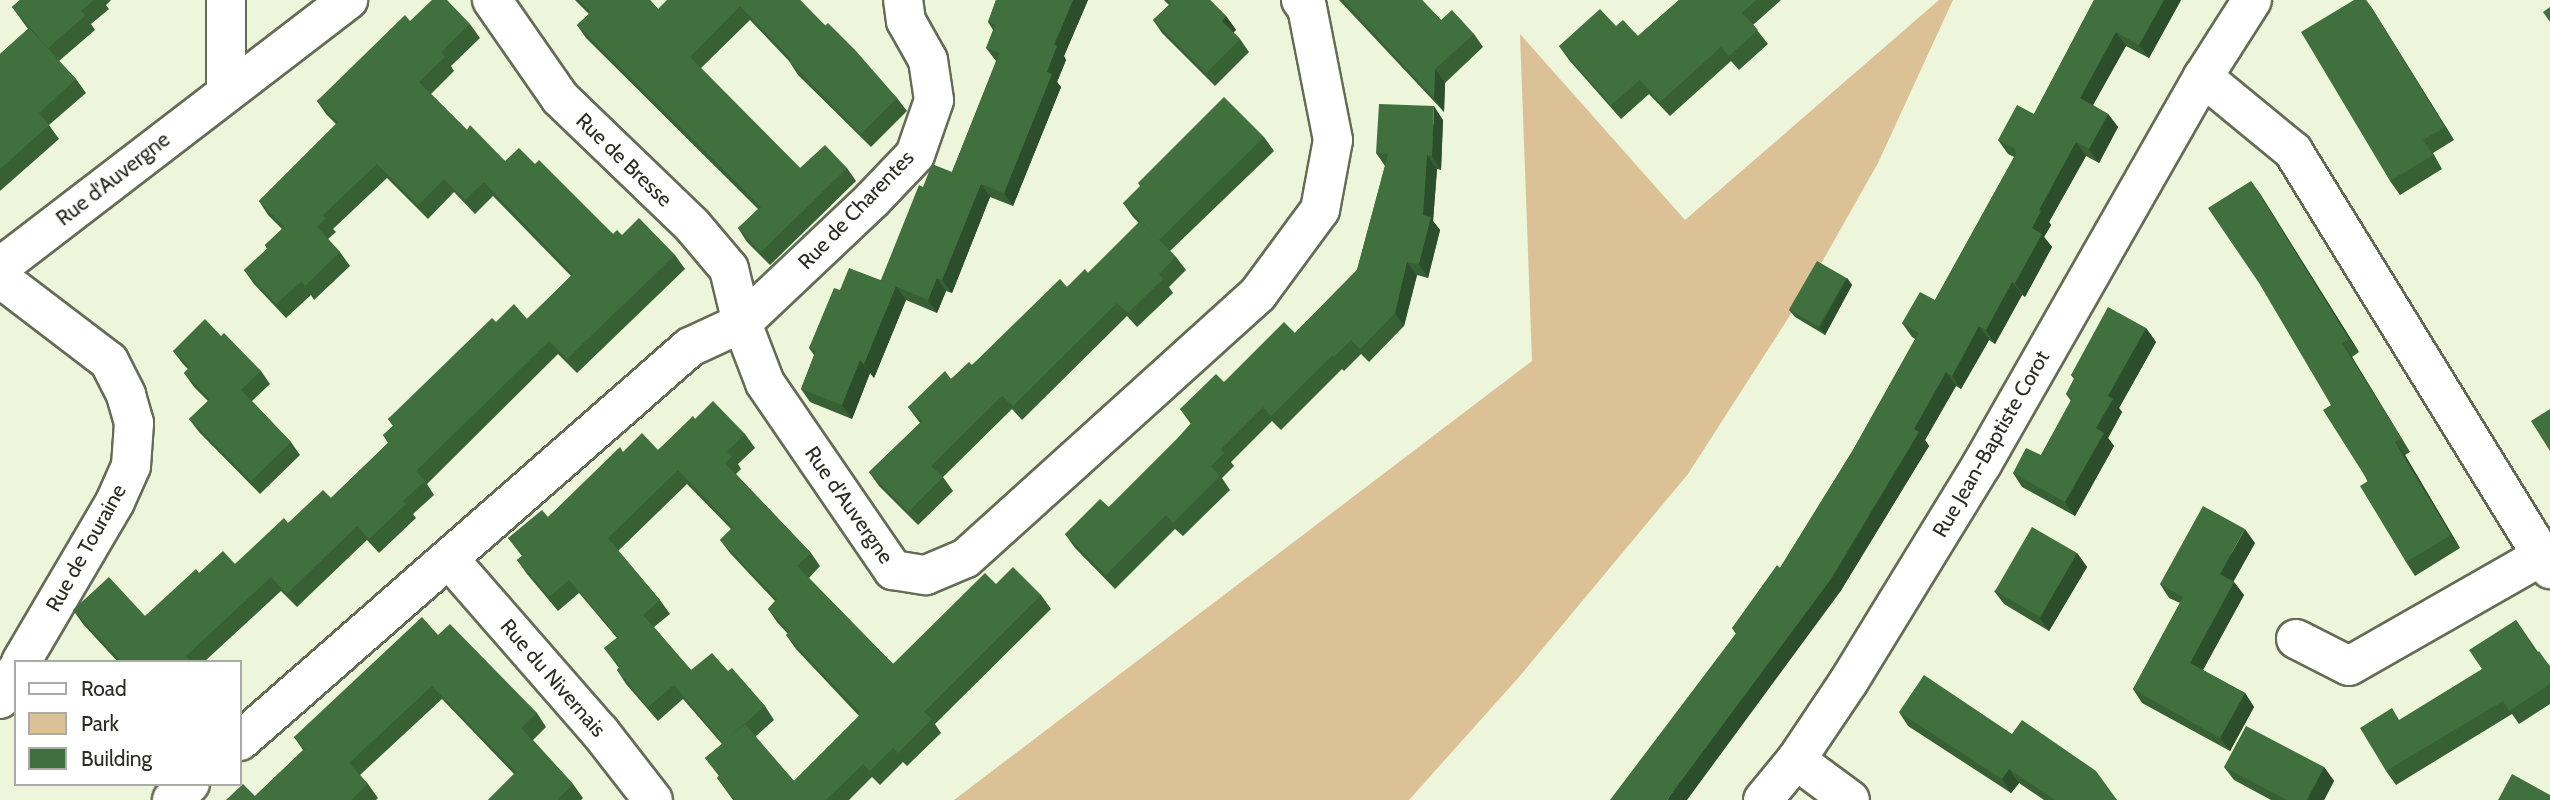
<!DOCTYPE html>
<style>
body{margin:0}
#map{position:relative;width:2550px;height:800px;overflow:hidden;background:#edf5db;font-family:Cabin,sans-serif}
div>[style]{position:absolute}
.green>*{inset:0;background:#dcc196}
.roads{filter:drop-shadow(2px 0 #656c55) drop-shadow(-2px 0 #656c55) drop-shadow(0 2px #656c55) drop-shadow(0 -2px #656c55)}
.minor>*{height:38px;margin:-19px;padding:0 19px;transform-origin:19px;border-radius:19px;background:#fff}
.wall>*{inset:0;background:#376035}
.shaded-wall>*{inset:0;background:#2d4e2b}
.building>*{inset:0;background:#40703e;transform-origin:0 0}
span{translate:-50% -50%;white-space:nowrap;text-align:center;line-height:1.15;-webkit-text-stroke:7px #fff;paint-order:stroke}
.street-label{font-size:21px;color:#2a2d23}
.legend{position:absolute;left:14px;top:660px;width:228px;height:126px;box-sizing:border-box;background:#fff;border:2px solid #aaaba7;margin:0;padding:9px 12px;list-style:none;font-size:21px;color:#2a2d23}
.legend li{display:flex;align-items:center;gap:14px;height:35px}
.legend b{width:35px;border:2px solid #aaaba7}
</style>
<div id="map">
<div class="green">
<div style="clip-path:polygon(1939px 0,1953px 0,1878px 163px,1805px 292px,1688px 474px,1519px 677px,1409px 800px,954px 800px,1532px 361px,1520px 34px,1685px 220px)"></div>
</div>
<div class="roads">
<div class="minor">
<div style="left:226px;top:0;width:91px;rotate:90deg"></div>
<div style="left:492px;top:0;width:119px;rotate:55.2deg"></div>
<div style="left:560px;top:98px;width:183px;rotate:43.9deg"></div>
<div style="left:692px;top:225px;width:57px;rotate:49.9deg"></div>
<div style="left:729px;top:269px;width:56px;rotate:76.5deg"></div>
<div style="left:742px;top:323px;width:64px;rotate:69deg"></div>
<div style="left:765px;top:383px;width:227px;rotate:55.6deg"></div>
<div style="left:893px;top:570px;width:33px;rotate:9deg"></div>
<div style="left:926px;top:575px;width:43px;rotate:-23deg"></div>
<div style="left:966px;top:558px;width:394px;rotate:-42.1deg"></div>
<div style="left:1258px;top:294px;width:104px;rotate:-53.6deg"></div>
<div style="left:1320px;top:210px;width:71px;rotate:-79.5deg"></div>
<div style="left:1333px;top:140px;width:135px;rotate:-101.1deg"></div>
<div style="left:1307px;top:8px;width:10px;rotate:-127deg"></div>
<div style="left:2203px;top:77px;width:117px;rotate:39.4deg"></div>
<div style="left:2293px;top:151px;width:491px;rotate:58.4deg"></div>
<div style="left:0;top:267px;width:439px;rotate:-37.5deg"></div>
<div style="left:0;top:278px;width:137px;rotate:37.3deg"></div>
<div style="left:109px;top:361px;width:38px;rotate:63deg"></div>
<div style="left:126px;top:395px;width:29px;rotate:74deg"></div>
<div style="left:134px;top:423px;width:43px;rotate:94deg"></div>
<div style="left:131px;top:466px;width:39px;rotate:114deg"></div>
<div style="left:115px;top:502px;width:186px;rotate:120.4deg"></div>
<div style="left:449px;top:559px;width:230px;rotate:48.9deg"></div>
<div style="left:600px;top:732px;width:86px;rotate:52.1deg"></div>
<div style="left:2296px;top:639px;width:59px;rotate:27deg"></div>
<div style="left:2349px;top:666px;width:222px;rotate:-29.7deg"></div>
<div style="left:0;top:699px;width:32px;rotate:-60deg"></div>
<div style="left:240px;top:741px;width:598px;rotate:-41.2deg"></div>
<div style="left:690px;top:347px;width:57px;rotate:-24.8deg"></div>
<div style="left:742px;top:323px;width:179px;rotate:-43.4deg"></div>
<div style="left:872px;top:200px;width:62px;rotate:-46.3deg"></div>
<div style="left:915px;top:155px;width:58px;rotate:-70.9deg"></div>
<div style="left:934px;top:100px;width:40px;rotate:-98.5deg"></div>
<div style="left:928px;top:60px;width:45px;rotate:-119.4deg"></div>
<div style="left:906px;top:21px;width:21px;rotate:-98deg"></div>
<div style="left:1796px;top:760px;width:67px;rotate:36.5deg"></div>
<div style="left:172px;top:800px;width:24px;rotate:-42deg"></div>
<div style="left:1763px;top:800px;width:52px;rotate:-50.5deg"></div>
<div style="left:1796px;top:760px;width:95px;rotate:-56.1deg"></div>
<div style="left:1849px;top:681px;width:255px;rotate:-58.5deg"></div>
<div style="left:1982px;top:464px;width:446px;rotate:-60.3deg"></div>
<div style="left:2203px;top:77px;width:91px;rotate:-57.5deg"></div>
</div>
</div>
<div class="wall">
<div style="clip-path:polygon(20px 0,111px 0,106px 5px,109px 9px,91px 24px,95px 30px,59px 61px,76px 79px,86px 93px,49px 125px,59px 139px,0 191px,0 54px,28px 29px,12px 7px)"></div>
<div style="clip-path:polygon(575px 0,650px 0,658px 9px,800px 0,897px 98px,907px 111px,871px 147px,798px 75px,789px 61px,750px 20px,701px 68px,800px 168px,847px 168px,856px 181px,770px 265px,747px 242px,738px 228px,758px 209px,586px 38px,577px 25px,589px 14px)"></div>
<div style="clip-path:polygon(996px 0,1088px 0,1064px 56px,1066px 60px,1057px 82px,1061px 87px,1013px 206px,990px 197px,952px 293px,946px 291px,937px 313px,906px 300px,874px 378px,870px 373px,852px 419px,810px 402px,801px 389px,814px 355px,809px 348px,840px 290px,881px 280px,923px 187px,952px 172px,996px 61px,986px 48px,993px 30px,988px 22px)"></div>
<div style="clip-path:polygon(1164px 0,1210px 0,1226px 16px,1236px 30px,1233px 32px,1240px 39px,1249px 52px,1215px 86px,1162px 33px,1153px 20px,1169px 5px)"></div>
<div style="clip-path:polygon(1339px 0,1422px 0,1441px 20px,1474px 34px,1483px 47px,1445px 83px,1444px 112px)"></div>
<div style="clip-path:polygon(1679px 0,1781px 0,1753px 25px,1768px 44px,1739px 70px,1731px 61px,1670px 116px,1649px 94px,1621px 119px,1569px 60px,1559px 46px,1616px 26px,1638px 36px)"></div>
<div style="clip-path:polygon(2094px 0,2181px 0,2149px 58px,2126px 46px,2093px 105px,2108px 114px,2118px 127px,2099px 163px,2086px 156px,2049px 222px,2051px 225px,2044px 237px,2052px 247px,2025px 297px,2022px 295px,1995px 344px,1989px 340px,1961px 389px,1956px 386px,1925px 440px,1929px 446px,1840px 592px,1736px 634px,1732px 628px,1780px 568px,1853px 450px,1915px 339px,1912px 337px,1902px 323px,1935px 300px,2014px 157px,2008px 154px,1998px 140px,2034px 114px)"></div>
<div style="clip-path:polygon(2366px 0,2454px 140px,2433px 153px,2442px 169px,2400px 195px,2390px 181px)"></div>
<div style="clip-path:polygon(410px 21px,470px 24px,480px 38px,451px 66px,454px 71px,431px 94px,467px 130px,505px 161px,535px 164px,613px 234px,622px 235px,675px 255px,685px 269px,577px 373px,558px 354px,427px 484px,434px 495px,413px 514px,416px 518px,379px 553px,367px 540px,297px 607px,281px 591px,204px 662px,118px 662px,83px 624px,73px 610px,145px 616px,199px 573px,235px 564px,288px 523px,331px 498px,388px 443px,383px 435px,393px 426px,388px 419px,496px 322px,527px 319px,571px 276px,493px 196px,475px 214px,454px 192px,428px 219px,387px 178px,333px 229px,336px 232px,328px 239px,340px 252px,350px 266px,314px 300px,311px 295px,286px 318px,254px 284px,244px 270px,267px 249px,265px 245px,282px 229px,268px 215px,259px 201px,336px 124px,326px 114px,317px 101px)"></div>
<div style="clip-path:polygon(1443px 120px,1441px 170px,1437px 169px,1433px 221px,1440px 230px,1428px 278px,1417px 275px,1404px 326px,1369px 362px,1361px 354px,1344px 371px,1342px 369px,1281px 430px,1272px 421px,1231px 462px,1234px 466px,1222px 478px,1230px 490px,1183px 536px,1175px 529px,1115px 589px,1075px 548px,1065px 534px,1109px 507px,1177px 439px,1191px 424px,1180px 409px,1224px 382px,1295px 333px,1357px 270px,1385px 166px,1376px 153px)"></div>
<div style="clip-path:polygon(1264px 137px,1274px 151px,1170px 251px,1176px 257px,1186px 270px,1169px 287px,1173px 293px,1137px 327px,1127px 316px,1022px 420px,1012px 409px,943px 477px,953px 491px,918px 525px,879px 486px,869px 472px,920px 423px,908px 407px,972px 365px,1067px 287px,1088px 273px,1139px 223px,1133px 217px,1123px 203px)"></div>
<div style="clip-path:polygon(2251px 181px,2359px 352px,2352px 357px,2410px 452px,2405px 455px,2460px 548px,2415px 576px,2406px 562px,2331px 405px)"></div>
<div style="clip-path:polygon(1847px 278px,1852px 285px,1825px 335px,1795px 317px,1789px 310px)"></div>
<div style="clip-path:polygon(2146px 328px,2156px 342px,2119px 408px,2122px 412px,2108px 438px,2114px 446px,2075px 516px,2022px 487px,2013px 473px,2041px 455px,2071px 401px,2066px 394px,2074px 379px,2071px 375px)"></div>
<div style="clip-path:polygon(221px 336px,261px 371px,270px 384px,252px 401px,291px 442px,300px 455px,260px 494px,199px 432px,189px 419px,208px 401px,194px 387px,184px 373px,188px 369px,183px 364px,173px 351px)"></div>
<div style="clip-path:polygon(evenodd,695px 419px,745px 434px,755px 448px,738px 464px,741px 469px,736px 474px,811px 553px,820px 566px,809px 578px,893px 664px,996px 584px,1041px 595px,1051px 609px,935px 724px,941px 733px,907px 766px,903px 762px,880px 785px,872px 777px,849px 800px,733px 800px,717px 778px,719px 776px,705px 758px,722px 744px,683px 699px,658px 721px,626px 684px,617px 670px,619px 668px,604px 648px,617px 638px,579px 593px,558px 611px,527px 574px,517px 560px,522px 556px,508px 538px,548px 517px,623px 452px,658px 450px,695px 419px,687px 484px,731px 529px,720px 540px,730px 553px,775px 601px,768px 609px,777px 622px,788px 634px,786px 635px,796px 649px,859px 716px,794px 781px,755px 737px,774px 720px,765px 706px,728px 671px,691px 670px,654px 627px,670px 614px,660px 600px,618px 551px,687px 484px)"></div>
<div style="clip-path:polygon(2255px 543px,2233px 581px,2244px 595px,2203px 670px,2245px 693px,2254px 707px,2230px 751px,2142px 703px,2133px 689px,2180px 603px,2169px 598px,2160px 584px)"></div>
<div style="clip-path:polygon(2077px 553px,2087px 567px,2049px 631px,2004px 604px,1994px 591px)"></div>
<div style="clip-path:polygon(2516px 620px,2538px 652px,2550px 666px,2550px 704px,2519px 724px,2512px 714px,2396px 785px,2386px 771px,2482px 669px)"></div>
<div style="clip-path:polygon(438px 635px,537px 713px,546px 727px,533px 740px,573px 784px,583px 798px,581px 800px,488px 800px,514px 774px,442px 699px,360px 775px,368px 784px,378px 798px,376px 800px,226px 800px,255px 796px,303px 750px,294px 737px)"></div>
<div style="clip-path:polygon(1899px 712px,2012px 734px,2117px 800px,2044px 800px,2019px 783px,2011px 793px,1908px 726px)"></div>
<div style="clip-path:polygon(2224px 767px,2324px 767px,2334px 781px,2324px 800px,2271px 800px,2234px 780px)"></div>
</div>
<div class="shaded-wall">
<div style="clip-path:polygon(1073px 0,1088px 0,1064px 56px,1066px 60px,1057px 82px,1061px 87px,1013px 206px,1004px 193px,1047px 72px,1054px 45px)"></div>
<div style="clip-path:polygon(2164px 0,2181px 0,2149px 58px,2139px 45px)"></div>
<div style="clip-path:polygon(2366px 0,2372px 8px,2454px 140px,2445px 127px)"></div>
<div style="clip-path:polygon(1226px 16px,1236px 30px,1232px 34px,1222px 21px)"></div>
<div style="clip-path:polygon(2116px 32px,2126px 46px,2089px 112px,2080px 98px)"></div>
<div style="clip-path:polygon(1435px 69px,1445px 83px,1444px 112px,1434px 98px)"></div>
<div style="clip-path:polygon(1434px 106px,1443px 120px,1441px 170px,1432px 156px)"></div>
<div style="clip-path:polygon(2108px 114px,2118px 127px,2099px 163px,2089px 149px)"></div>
<div style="clip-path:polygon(2076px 142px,2086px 156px,2049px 222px,2051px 225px,2044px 237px,2052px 247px,2025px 297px,2015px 283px,2032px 228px,2039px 210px)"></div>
<div style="clip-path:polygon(1427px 155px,1437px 169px,1433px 221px,1440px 230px,1428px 278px,1419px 264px,1423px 215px)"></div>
<div style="clip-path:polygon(2251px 181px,2261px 195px,2359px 352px,2349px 339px)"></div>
<div style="clip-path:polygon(981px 184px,990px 197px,952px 293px,942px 280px)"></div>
<div style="clip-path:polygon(1407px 262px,1417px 275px,1404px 326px,1395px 313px)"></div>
<div style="clip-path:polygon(937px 278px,946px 291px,937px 313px,928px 300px)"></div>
<div style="clip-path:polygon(1847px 278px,1852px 285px,1825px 335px,1820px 327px)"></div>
<div style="clip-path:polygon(2012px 282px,2022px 295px,1995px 344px,1986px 330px)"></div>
<div style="clip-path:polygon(896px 286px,906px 300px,874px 378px,864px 364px)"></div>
<div style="clip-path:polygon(1979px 326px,1989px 340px,1961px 389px,1952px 376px)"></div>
<div style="clip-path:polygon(2146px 328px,2156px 342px,2119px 408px,2122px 412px,2108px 438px,2114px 446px,2075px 516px,2065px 502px,2108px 396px)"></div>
<div style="clip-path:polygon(2342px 343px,2352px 357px,2410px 452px,2401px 438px)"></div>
<div style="clip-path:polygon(860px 360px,870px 373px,852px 419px,842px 405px)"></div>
<div style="clip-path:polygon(1946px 372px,1956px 386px,1925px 440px,1929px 446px,1840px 592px,1687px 800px,1667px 800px,1914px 429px)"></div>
<div style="clip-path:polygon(2395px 442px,2405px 455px,2460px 548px,2451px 535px)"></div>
<div style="clip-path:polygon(2245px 529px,2255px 543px,2230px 588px,2220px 574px)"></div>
<div style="clip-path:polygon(2077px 553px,2087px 567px,2049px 631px,2040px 618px)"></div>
<div style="clip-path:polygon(2234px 582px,2244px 595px,2199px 677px,2190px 663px)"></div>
<div style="clip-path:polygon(2245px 693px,2254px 707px,2230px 751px,2220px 738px)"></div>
<div style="clip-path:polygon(2324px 767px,2334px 781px,2324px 800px,2307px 800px)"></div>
<div style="clip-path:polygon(2009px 769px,2019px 783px,2011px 793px,2002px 779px)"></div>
</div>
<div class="building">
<div style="clip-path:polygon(20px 0,94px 0,81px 11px,85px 16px,48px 48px,12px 7px)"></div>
<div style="clip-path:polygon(432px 0,447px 0,470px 24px,441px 52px,445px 57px,419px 82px,467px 130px,470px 125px,505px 161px,519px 148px,535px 164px,539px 160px,613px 234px,617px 230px,622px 235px,639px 218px,675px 255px,567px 359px,549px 341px,416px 471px,425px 481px,403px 501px,406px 504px,369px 539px,357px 526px,287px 594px,271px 577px,186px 656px,191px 662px,122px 662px,73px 610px,109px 577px,145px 616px,196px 569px,199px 573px,223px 551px,235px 564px,284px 518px,288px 523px,323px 490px,331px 498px,389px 442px,383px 435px,394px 425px,388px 419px,492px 318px,496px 322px,514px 304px,527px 319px,573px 274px,484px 182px,465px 200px,444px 179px,418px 205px,377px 164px,323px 215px,326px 218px,317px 227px,340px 252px,305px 286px,301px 282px,276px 304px,244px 270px,268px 248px,265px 245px,284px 227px,259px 201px,338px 122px,317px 101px,405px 15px,410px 21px)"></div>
<div style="clip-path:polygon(579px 0,650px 0,658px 9px,667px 0,800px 0,825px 26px,828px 23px,856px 51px,897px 98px,861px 134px,789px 61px,791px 59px,740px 6px,690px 57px,800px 168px,825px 145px,847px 168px,761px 252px,738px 228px,761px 207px,577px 25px,591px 12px)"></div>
<div style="clip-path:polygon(996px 0,1073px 0,1054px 45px,1057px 46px,1047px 72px,1052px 74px,1004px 193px,981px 184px,942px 280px,937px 278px,928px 300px,881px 280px,919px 185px,923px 187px,932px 164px,952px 172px,1000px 53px,986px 48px,996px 25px,988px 22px)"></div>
<div style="clip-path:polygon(1168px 0,1210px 0,1226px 16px,1222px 21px,1240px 39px,1206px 73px,1153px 20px,1171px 3px)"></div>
<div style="clip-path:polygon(1343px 0,1422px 0,1441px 20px,1452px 10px,1474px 34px,1435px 69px,1434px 98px)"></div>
<div style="clip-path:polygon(1679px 0,1756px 0,1742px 13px,1758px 30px,1729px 56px,1721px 47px,1660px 102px,1640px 80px,1611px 105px,1559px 46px,1600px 9px,1616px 26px,1623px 20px,1638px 36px)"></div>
<div style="clip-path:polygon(2094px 0,2164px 0,2139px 45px,2116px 32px,2080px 98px,2108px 114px,2089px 149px,2076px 142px,2039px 210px,2041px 211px,2032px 228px,2042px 234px,2015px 283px,2012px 282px,1986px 330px,1979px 326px,1952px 376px,1946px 372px,1914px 429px,1919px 432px,1831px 579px,1667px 800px,1610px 800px,1737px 632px,1732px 628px,1777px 565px,1780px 568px,1853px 450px,1919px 333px,1902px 323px,1920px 292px,1935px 300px,2016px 154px,2015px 149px,1998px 140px,2017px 105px,2034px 114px)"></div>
<div style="clip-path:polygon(2354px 0,2366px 0,2445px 127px,2423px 140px,2433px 155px,2390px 181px,2301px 32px)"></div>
<div style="clip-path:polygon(2550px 7px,2550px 22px,2543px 12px)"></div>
<div style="clip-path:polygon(29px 28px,76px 79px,39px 113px,49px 125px,0 169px,0 54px)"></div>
<div style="clip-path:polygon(1224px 97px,1264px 137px,1159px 240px,1176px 257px,1159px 274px,1163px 279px,1128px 313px,1117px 303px,1013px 406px,1002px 396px,931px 466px,943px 477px,908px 512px,869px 472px,922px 421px,908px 407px,945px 371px,951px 379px,969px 362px,972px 365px,1060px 279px,1067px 287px,1085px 269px,1088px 273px,1140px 221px,1158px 239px,1123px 203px,1140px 186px,1138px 183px)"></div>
<div style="clip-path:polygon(1379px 104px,1434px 106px,1432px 156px,1427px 155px,1423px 215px,1431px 217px,1419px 264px,1407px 262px,1395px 313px,1360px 349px,1351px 340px,1334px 357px,1333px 355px,1271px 416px,1263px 407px,1221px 449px,1224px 453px,1211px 466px,1220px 476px,1173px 523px,1166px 515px,1106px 575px,1065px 534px,1100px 499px,1109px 507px,1177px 439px,1192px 422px,1180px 409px,1216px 374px,1224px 382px,1284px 322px,1295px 333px,1357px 270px,1388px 154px,1376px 153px)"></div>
<div style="clip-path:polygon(2251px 181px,2349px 339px,2342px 343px,2401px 438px,2395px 442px,2451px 535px,2406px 562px,2360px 486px,2368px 481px,2323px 410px,2331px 405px,2259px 283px,2208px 208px)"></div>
<div style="left:1817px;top:261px;width:34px;height:56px;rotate:30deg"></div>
<div style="clip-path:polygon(849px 268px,896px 286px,864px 364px,860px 360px,842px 405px,801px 389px,816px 351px,809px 348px,834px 288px,840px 290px)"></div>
<div style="clip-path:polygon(2108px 307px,2146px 328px,2108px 396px,2113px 399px,2096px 428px,2104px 433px,2065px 502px,2013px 473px,2026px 448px,2041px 455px,2072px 398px,2066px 394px,2075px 377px,2071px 375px)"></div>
<div style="clip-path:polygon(205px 319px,221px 336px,224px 333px,261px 371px,241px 390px,291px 442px,251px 481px,189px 419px,210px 399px,184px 373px,190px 367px,173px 351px)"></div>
<div style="clip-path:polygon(evenodd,713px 401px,745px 434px,727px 452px,732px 456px,725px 463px,811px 553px,797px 566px,893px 664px,985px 573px,996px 584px,1013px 567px,1041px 595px,924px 712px,932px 719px,898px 753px,893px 748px,870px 771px,863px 764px,826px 800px,735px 800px,717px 778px,720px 775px,705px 758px,723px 743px,674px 685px,648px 707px,617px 670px,620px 667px,604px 648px,618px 637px,569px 580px,549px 597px,517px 560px,523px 555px,508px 538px,542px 510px,548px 517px,620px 447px,623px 452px,642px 433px,658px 450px,693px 416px,695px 419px,713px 401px,678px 470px,733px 527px,720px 540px,777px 599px,768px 609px,790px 632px,786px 635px,859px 711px,859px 716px,794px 781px,745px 724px,728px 738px,765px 706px,732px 668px,728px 671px,712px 653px,691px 670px,643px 615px,660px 600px,608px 538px,678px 470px)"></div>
<div style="clip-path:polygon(2550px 409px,2550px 451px,2531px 421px)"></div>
<div style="clip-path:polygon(2203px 506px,2245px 529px,2220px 574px,2234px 582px,2190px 663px,2245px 693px,2220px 738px,2133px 689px,2183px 597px,2160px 584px)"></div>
<div style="left:2032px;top:527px;width:52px;height:74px;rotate:30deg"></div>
<div style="clip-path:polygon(422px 617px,438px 635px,450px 624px,537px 713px,521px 728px,573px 784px,558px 799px,559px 800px,488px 800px,516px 772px,432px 686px,349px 763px,368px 784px,351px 800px,226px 800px,243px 784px,255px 796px,305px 749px,294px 737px)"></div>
<div style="clip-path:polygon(2516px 620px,2537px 653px,2539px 651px,2550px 667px,2550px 684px,2509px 711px,2503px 701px,2386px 771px,2360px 728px,2392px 708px,2399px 720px,2482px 669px,2469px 650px)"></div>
<div style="clip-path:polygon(1924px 675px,2012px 734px,2022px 720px,2096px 771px,2117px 800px,2055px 800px,2009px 769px,2002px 779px,1899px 712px)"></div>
<div style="clip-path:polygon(2246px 726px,2324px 767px,2307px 800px,2287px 800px,2224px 767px)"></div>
<div style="clip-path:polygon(2512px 774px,2550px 795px,2550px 800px,2498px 800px)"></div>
</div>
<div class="street-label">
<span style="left:624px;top:160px;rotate:44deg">Rue de Bresse</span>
<span style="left:113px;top:179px;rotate:-38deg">Rue d'Auvergne</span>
<span style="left:856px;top:210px;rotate:-46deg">Rue de Charentes</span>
<span style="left:1991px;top:444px;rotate:-60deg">Rue Jean-Baptiste Corot</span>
<span style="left:849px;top:505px;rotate:55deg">Rue d'Auvergne</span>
<span style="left:86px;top:548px;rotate:-61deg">Rue de Touraine</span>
<span style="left:553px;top:678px;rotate:49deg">Rue du Nivernais</span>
</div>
<ul class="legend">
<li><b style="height:9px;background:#fff"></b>Road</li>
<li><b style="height:19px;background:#dcc196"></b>Park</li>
<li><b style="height:19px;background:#40703e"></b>Building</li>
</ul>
</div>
